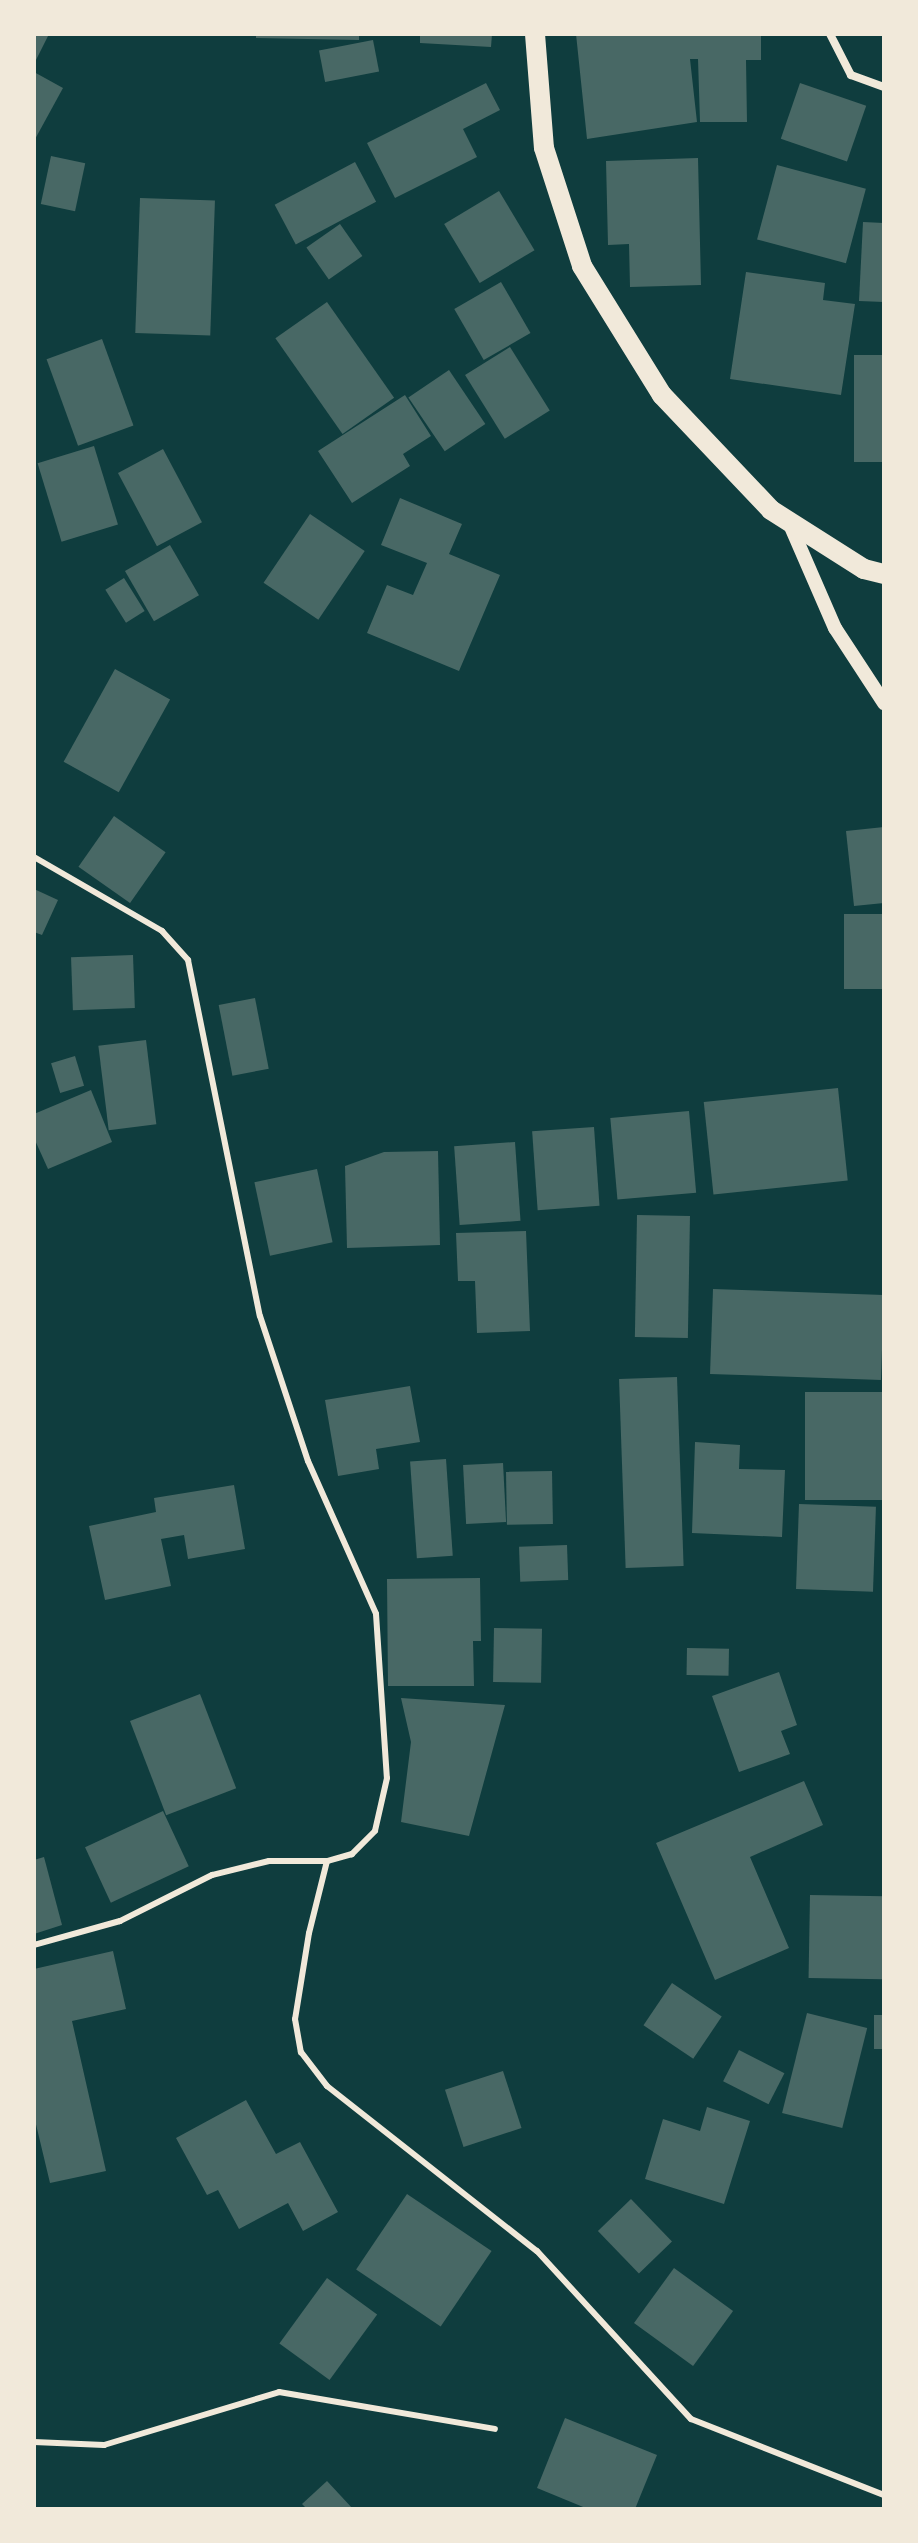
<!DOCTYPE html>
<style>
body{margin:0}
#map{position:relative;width:918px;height:2543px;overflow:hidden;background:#0f3d3e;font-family:"Fira Sans Condensed",sans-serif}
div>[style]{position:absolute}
.building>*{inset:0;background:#486865;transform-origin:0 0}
.service>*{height:6px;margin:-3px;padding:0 3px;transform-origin:3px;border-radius:3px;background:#f1e9da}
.minor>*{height:8px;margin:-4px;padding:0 4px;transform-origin:4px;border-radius:4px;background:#f1e9da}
.tertiary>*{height:14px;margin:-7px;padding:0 7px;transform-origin:7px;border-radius:7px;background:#f1e9da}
.primary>*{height:20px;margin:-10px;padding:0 10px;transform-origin:10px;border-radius:10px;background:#f1e9da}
span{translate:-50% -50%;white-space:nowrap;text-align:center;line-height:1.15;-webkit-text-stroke:6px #f1e9da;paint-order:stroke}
.frame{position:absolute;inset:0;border:36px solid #f1e9da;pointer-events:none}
</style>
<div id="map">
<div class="building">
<div style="clip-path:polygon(34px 34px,49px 34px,34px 64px)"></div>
<div style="clip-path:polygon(256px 34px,359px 34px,359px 40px,256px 38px)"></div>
<div style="clip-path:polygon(420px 34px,492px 34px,491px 47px,420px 43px)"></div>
<div style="clip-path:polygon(576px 34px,761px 34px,761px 60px,746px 60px,747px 122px,700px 122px,698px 59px,690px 59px,697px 122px,587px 139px)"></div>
<div style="left:373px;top:40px;width:32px;height:55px;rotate:79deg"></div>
<div style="clip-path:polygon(34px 72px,63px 88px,34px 141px)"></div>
<div style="clip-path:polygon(486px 83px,500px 110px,463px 129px,477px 157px,395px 198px,367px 143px)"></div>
<div style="left:800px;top:83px;width:70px;height:59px;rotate:19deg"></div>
<div style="left:51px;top:156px;width:35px;height:49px;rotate:12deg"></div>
<div style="clip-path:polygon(698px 158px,701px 285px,630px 287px,629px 244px,608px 245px,606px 161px)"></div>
<div style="left:355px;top:162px;width:45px;height:91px;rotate:62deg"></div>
<div style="left:777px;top:165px;width:92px;height:77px;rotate:15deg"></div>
<div style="left:499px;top:191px;width:69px;height:64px;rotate:59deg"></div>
<div style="left:140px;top:198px;width:75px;height:135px;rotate:2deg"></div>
<div style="clip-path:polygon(863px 222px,884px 223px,884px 302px,859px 301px)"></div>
<div style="left:340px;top:224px;width:39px;height:41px;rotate:55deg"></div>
<div style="clip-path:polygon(746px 272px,825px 283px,823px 300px,855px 304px,841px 395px,730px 379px)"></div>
<div style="left:501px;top:282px;width:59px;height:54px;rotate:60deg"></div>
<div style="left:327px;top:302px;width:117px;height:63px;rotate:55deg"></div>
<div style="left:102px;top:339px;width:92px;height:59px;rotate:70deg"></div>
<div style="left:510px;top:347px;width:75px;height:53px;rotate:58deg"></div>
<div style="left:854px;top:355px;width:30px;height:107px"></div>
<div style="left:449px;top:370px;width:65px;height:49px;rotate:56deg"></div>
<div style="clip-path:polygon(405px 395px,431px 436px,403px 454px,410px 466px,352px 503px,318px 451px)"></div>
<div style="left:94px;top:446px;width:82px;height:59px;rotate:73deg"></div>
<div style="left:163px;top:449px;width:83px;height:51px;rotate:62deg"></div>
<div style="clip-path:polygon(400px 498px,462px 524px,449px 554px,500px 575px,459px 671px,367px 633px,387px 585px,413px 595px,427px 563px,381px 545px)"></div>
<div style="left:310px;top:514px;width:66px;height:83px;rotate:34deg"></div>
<div style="left:170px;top:545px;width:58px;height:52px;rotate:60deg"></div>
<div style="left:124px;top:578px;width:39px;height:22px;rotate:58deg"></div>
<div style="left:115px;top:669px;width:63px;height:106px;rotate:29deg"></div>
<div style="left:114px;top:816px;width:63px;height:62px;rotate:35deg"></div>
<div style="clip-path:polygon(884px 827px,884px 903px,854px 906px,846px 831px)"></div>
<div style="clip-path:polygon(34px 889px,58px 900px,42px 935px,34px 932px)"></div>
<div style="left:884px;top:914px;width:75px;height:40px;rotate:90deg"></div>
<div style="left:133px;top:955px;width:53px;height:62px;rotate:88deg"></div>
<div style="left:255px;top:998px;width:72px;height:37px;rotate:79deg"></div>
<div style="left:146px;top:1040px;width:85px;height:48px;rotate:83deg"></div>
<div style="left:75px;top:1056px;width:31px;height:25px;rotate:73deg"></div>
<div style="left:838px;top:1088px;width:93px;height:135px;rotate:84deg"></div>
<div style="clip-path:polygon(91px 1090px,112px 1142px,48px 1169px,34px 1138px,34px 1114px)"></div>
<div style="left:689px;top:1111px;width:82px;height:79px;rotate:85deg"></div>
<div style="left:594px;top:1127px;width:79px;height:62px;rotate:86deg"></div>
<div style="left:515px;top:1142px;width:79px;height:61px;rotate:86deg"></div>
<div style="clip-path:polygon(438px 1151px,440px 1245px,347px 1248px,345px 1166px,384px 1152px)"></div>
<div style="left:317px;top:1169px;width:75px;height:64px;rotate:78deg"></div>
<div style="left:637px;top:1215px;width:53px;height:122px;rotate:1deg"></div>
<div style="clip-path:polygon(526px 1231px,530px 1331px,477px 1333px,475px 1281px,458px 1281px,456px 1233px)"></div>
<div style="left:713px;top:1289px;width:171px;height:85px;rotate:2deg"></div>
<div style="left:677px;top:1377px;width:189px;height:58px;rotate:88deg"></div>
<div style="clip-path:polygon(410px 1386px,420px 1442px,376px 1449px,379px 1469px,338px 1476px,325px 1400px)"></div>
<div style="left:884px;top:1392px;width:108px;height:79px;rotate:90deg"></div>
<div style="clip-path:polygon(695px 1442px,740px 1445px,739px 1469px,785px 1470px,782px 1537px,692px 1533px)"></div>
<div style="left:446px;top:1459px;width:97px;height:36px;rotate:86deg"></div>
<div style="left:503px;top:1463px;width:59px;height:40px;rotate:87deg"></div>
<div style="left:552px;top:1471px;width:53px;height:46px;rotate:89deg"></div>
<div style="clip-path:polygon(234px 1485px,245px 1549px,188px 1559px,184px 1535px,161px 1539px,171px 1586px,105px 1600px,89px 1526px,156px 1512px,154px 1498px)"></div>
<div style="left:799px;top:1504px;width:77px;height:85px;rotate:2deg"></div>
<div style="left:567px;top:1545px;width:35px;height:48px;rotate:88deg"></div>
<div style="clip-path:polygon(480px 1578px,481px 1641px,473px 1641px,474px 1686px,388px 1686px,387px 1579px)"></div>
<div style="left:494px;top:1628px;width:48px;height:54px;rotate:1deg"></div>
<div style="left:687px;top:1648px;width:42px;height:27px;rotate:1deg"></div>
<div style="clip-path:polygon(779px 1672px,797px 1725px,781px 1731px,790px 1754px,739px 1772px,712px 1696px)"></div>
<div style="left:200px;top:1694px;width:101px;height:75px;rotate:69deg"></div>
<div style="clip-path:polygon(401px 1698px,505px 1705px,469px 1836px,401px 1822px,411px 1742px)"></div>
<div style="clip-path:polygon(804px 1781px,823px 1825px,750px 1857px,789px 1948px,715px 1980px,656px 1843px)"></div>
<div style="left:163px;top:1811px;width:61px;height:86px;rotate:65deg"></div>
<div style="clip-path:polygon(44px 1857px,62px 1925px,34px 1934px,34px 1860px)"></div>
<div style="left:810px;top:1895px;width:74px;height:83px;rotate:1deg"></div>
<div style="clip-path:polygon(113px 1951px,126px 2009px,72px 2021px,106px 2171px,50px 2183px,34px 2116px,34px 1969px)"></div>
<div style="left:672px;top:1983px;width:60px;height:51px;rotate:34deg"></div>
<div style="left:807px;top:2013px;width:62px;height:103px;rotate:14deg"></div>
<div style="left:874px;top:2015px;width:10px;height:34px"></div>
<div style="left:739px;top:2050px;width:51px;height:35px;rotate:27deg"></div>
<div style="left:503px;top:2071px;width:60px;height:61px;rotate:72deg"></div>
<div style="clip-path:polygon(246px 2100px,276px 2154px,300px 2142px,338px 2212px,303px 2231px,288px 2203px,239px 2229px,218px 2190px,207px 2195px,176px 2138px)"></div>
<div style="clip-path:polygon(707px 2107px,750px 2121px,724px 2204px,645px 2179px,663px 2119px,700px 2131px)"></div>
<div style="left:407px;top:2194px;width:102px;height:91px;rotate:34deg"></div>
<div style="left:631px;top:2199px;width:59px;height:46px;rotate:46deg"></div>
<div style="left:674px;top:2268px;width:73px;height:68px;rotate:36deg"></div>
<div style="left:327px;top:2278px;width:62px;height:81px;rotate:36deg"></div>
<div style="clip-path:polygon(565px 2418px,657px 2455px,635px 2509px,588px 2509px,537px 2488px)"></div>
<div style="clip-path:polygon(327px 2481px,353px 2509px,307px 2509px,302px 2504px)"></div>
</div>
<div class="service">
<div style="left:34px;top:857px;width:148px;rotate:30deg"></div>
<div style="left:162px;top:931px;width:39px;rotate:48deg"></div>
<div style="left:188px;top:960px;width:363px;rotate:78.6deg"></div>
<div style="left:260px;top:1316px;width:153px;rotate:71.7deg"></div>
<div style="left:308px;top:1461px;width:167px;rotate:66deg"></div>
<div style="left:376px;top:1614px;width:164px;rotate:86.2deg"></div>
<div style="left:387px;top:1778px;width:54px;rotate:102.8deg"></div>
<div style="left:375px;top:1831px;width:33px;rotate:135deg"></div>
<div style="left:352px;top:1854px;width:26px;rotate:164deg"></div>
<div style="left:327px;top:1861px;width:58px;rotate:180deg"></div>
<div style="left:269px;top:1861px;width:59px;rotate:166.2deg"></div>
<div style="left:212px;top:1875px;width:103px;rotate:153.4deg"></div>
<div style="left:120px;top:1921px;width:89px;rotate:164.4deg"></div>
<div style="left:327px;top:1861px;width:74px;rotate:104deg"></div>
<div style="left:309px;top:1933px;width:87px;rotate:99.2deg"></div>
<div style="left:295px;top:2019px;width:34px;rotate:80deg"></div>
<div style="left:301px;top:2052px;width:43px;rotate:52.6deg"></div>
<div style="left:327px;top:2086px;width:267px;rotate:38.2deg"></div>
<div style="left:537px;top:2251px;width:228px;rotate:47.5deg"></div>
<div style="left:691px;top:2419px;width:207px;rotate:21.5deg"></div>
<div style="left:34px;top:2442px;width:70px;rotate:2.5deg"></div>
<div style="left:104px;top:2445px;width:183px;rotate:-16.8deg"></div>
<div style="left:279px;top:2392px;width:219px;rotate:9.7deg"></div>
</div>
<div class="minor">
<div style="left:830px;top:34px;width:46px;rotate:62.9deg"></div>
<div style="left:851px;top:75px;width:35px;rotate:20deg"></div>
</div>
<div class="tertiary">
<div style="left:788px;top:520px;width:118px;rotate:66.5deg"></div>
<div style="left:835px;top:628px;width:90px;rotate:56.8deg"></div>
</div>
<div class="primary">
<div style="left:535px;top:34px;width:114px;rotate:85.5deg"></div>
<div style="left:544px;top:148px;width:124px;rotate:72.1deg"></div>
<div style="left:582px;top:266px;width:152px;rotate:58.2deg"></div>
<div style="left:662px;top:395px;width:158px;rotate:46.5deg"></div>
<div style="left:771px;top:510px;width:110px;rotate:32.4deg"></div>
<div style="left:864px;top:569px;width:21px;rotate:14deg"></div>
</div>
<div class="frame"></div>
</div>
